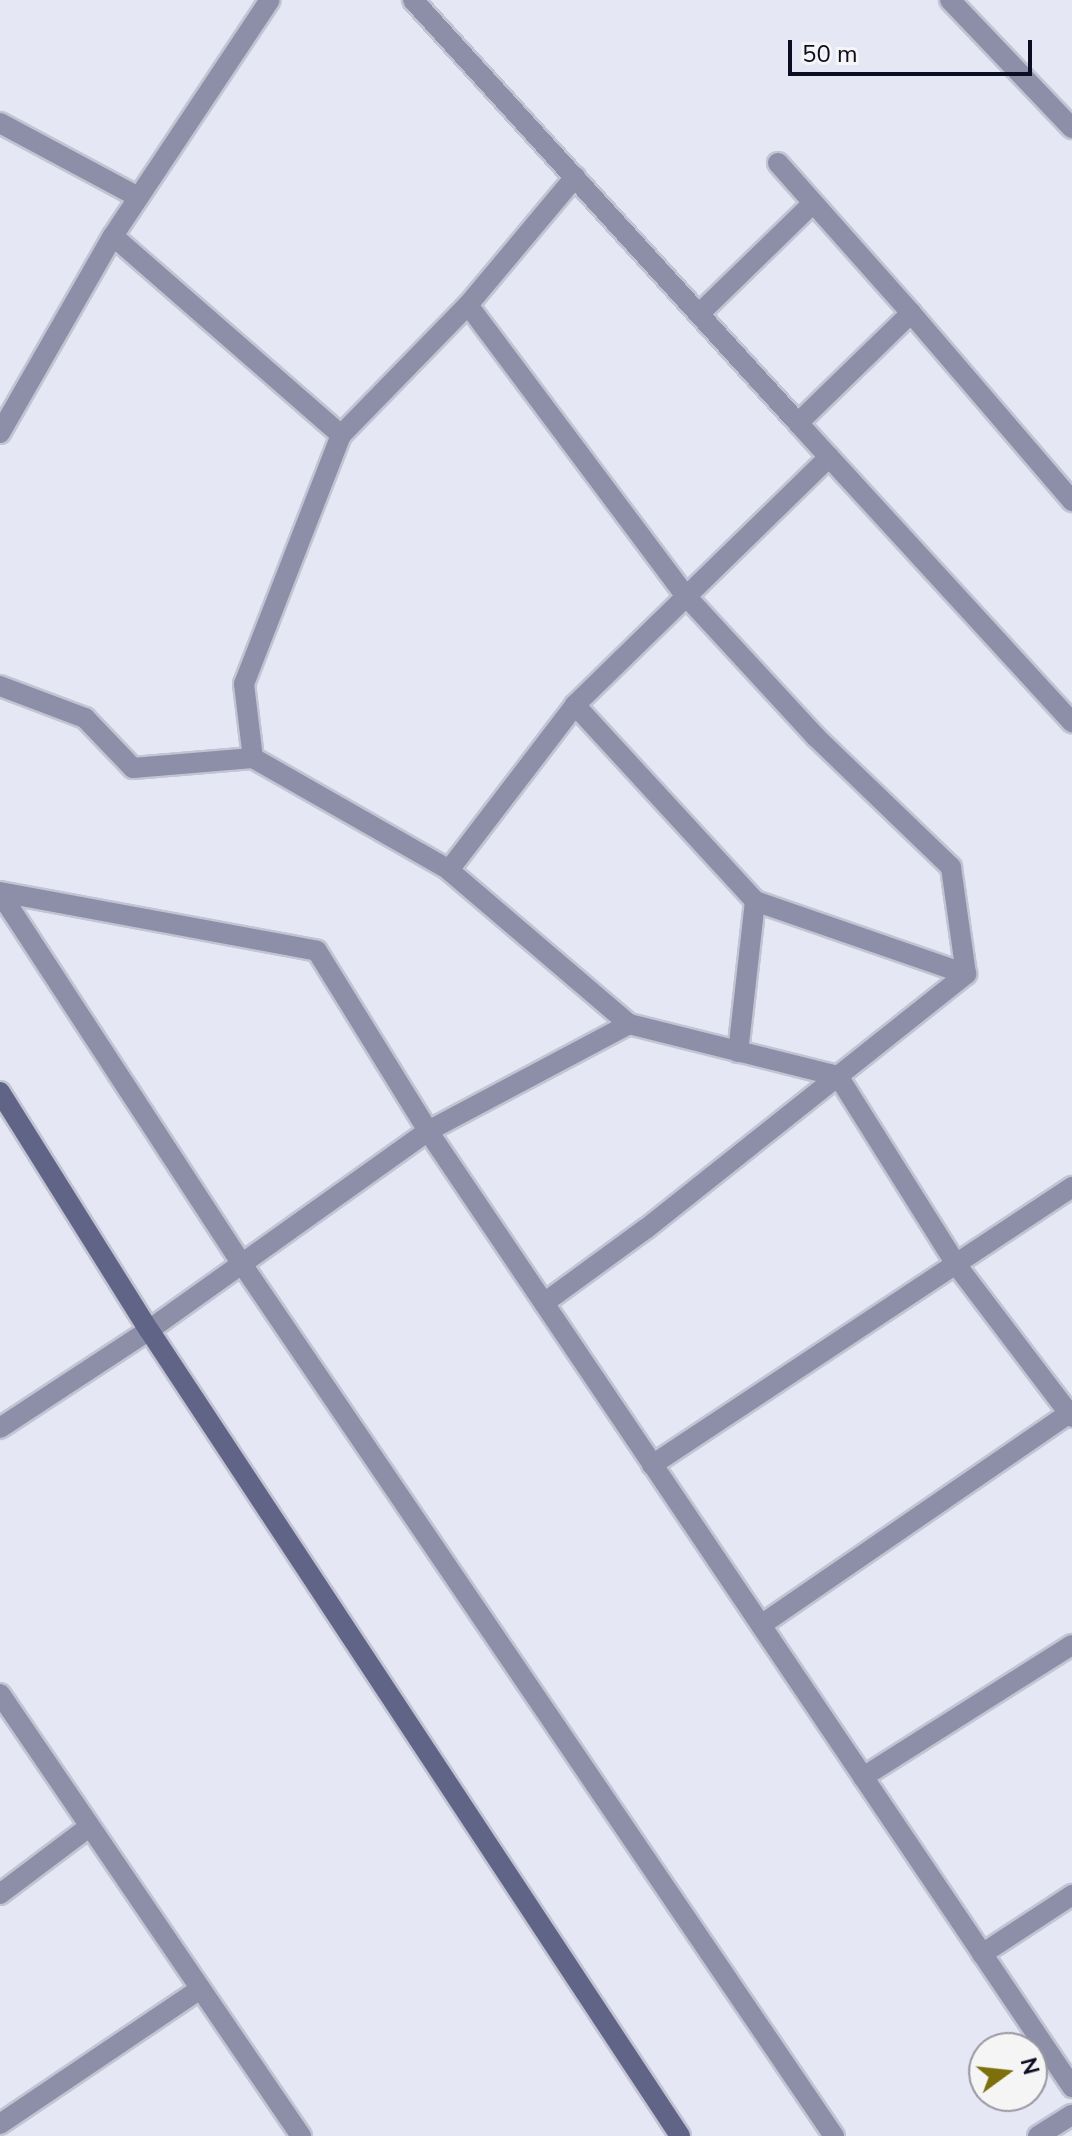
<!DOCTYPE html>
<style>
body{margin:0}
#map{position:relative;width:1072px;height:2136px;overflow:hidden;background:#e5e7f5;font-family:"Nunito Sans",sans-serif}
div>[style]{position:absolute}
.roads{filter:drop-shadow(2px 0 #c2c4d3) drop-shadow(-2px 0 #c2c4d3) drop-shadow(0 2px #c2c4d3) drop-shadow(0 -2px #c2c4d3)}
.street>*{height:20px;margin:-10px;padding:0 10px;transform-origin:10px;border-radius:10px;background:#8c8fa7}
.secondary>*{height:20px;margin:-10px;padding:0 10px;transform-origin:10px;border-radius:10px;background:#606486}
span{translate:-50% -50%;white-space:nowrap;text-align:center;line-height:1.15;-webkit-text-stroke:6px #f5f5f5;paint-order:stroke}
.north{position:absolute;left:968px;top:2032px;width:80px;height:80px;box-sizing:border-box;background:#f5f5f5;border:2px solid #9898a1;border-radius:50%;rotate:75deg;font-size:22px;font-weight:700;line-height:32px;text-align:center;color:#0c0c23}
.north::after{content:'';display:block;margin:auto;width:28px;height:36px;background:#7e6f0d;clip-path:polygon(50% 0,100% 100%,50% 72%,0 100%)}
.scale{position:absolute;left:788px;top:40px;width:244px;height:36px;box-sizing:border-box;border:4px solid #0c0c23;border-top:0;padding-left:10px;font-size:24px;line-height:28px;white-space:nowrap;color:#0c0c23;-webkit-text-stroke:6px #f5f5f5;paint-order:stroke}
</style>
<div id="map">
<div class="roads">
<div class="street">
<div style="left:413px;top:0;width:572px;rotate:47.69deg"></div>
<div style="left:950px;top:0;width:177px;rotate:46.4deg"></div>
<div style="left:0;top:123px;width:157px;rotate:28.2deg"></div>
<div style="left:778px;top:163px;width:200px;rotate:48.4deg"></div>
<div style="left:113px;top:236px;width:303px;rotate:41.1deg"></div>
<div style="left:341px;top:435px;width:267px;rotate:111.3deg"></div>
<div style="left:244px;top:684px;width:75px;rotate:83.1deg"></div>
<div style="left:253px;top:758px;width:226px;rotate:29.7deg"></div>
<div style="left:699px;top:314px;width:159px;rotate:-44.2deg"></div>
<div style="left:0;top:433px;width:227px;rotate:-60.2deg"></div>
<div style="left:113px;top:236px;width:283px;rotate:-56.4deg"></div>
<div style="left:341px;top:435px;width:182px;rotate:-45.7deg"></div>
<div style="left:829px;top:457px;width:360px;rotate:47.5deg"></div>
<div style="left:0;top:686px;width:91px;rotate:20.6deg"></div>
<div style="left:85px;top:718px;width:69px;rotate:46.2deg"></div>
<div style="left:133px;top:768px;width:120px;rotate:-4.8deg"></div>
<div style="left:575px;top:705px;width:266px;rotate:47.4deg"></div>
<div style="left:755px;top:901px;width:152px;rotate:96.4deg"></div>
<div style="left:0;top:892px;width:322px;rotate:10.5deg"></div>
<div style="left:317px;top:951px;width:211px;rotate:58.3deg"></div>
<div style="left:428px;top:1131px;width:1153px;rotate:56.03deg"></div>
<div style="left:0;top:893px;width:443px;rotate:56.9deg"></div>
<div style="left:242px;top:1264px;width:1054px;rotate:55.83deg"></div>
<div style="left:755px;top:901px;width:223px;rotate:19.1deg"></div>
<div style="left:629px;top:1024px;width:237px;rotate:-139.5deg"></div>
<div style="left:449px;top:870px;width:208px;rotate:-52.6deg"></div>
<div style="left:575px;top:705px;width:355px;rotate:-44.3deg"></div>
<div style="left:829px;top:457px;width:46px;rotate:-132.4deg"></div>
<div style="left:798px;top:423px;width:158px;rotate:-44.2deg"></div>
<div style="left:911px;top:313px;width:248px;rotate:49.4deg"></div>
<div style="left:544px;top:1303px;width:127px;rotate:-36.1deg"></div>
<div style="left:647px;top:1228px;width:408px;rotate:-38.5deg"></div>
<div style="left:966px;top:974px;width:108px;rotate:-98deg"></div>
<div style="left:951px;top:867px;width:187px;rotate:-136.1deg"></div>
<div style="left:816px;top:737px;width:193px;rotate:-132.7deg"></div>
<div style="left:685px;top:595px;width:362px;rotate:-126.8deg"></div>
<div style="left:468px;top:305px;width:167px;rotate:-50.1deg"></div>
<div style="left:0;top:1428px;width:178px;rotate:-33.3deg"></div>
<div style="left:149px;top:1330px;width:343px;rotate:-35.5deg"></div>
<div style="left:428px;top:1131px;width:228px;rotate:-28deg"></div>
<div style="left:629px;top:1024px;width:215px;rotate:14deg"></div>
<div style="left:838px;top:1076px;width:226px;rotate:57.9deg"></div>
<div style="left:958px;top:1267px;width:188px;rotate:52.8deg"></div>
<div style="left:652px;top:1465px;width:504px;rotate:-33.5deg"></div>
<div style="left:761px;top:1625px;width:378px;rotate:-34.5deg"></div>
<div style="left:0;top:1694px;width:535px;rotate:55.75deg"></div>
<div style="left:863px;top:1777px;width:247px;rotate:-32.3deg"></div>
<div style="left:0;top:1894px;width:111px;rotate:-37deg"></div>
<div style="left:982px;top:1954px;width:108px;rotate:-33.2deg"></div>
<div style="left:0;top:2124px;width:241px;rotate:-34deg"></div>
<div style="left:1038px;top:2136px;width:40px;rotate:-32deg"></div>
</div>
<div class="secondary">
<div style="left:0;top:1092px;width:281px;rotate:58deg"></div>
<div style="left:149px;top:1330px;width:965px;rotate:56.62deg"></div>
</div>
</div>
<div class="north">N</div>
<div class="scale">50 m</div>
</div>
